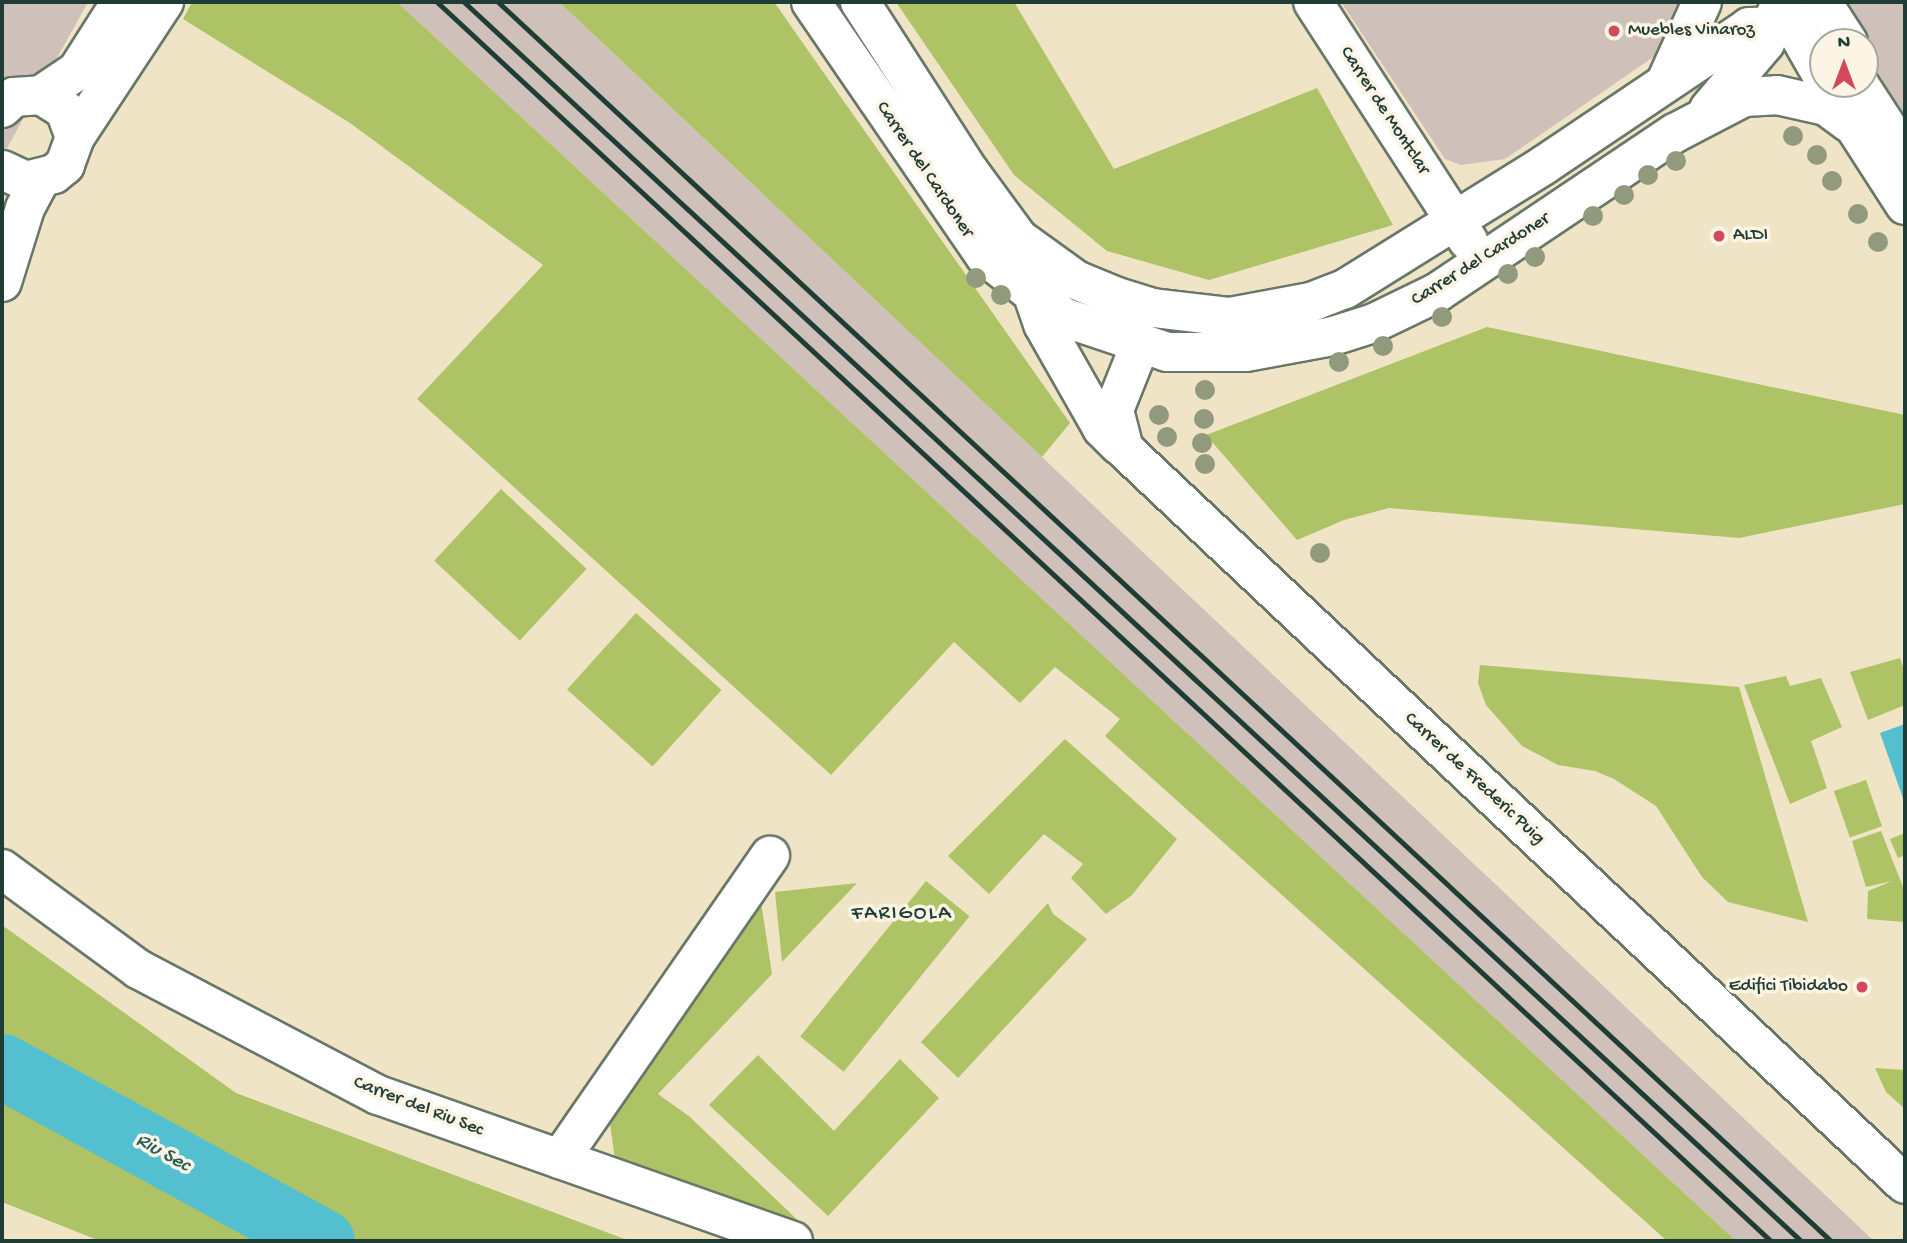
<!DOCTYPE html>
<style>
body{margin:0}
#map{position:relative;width:1907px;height:1243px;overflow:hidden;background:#f0e4c6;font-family:"Gochi Hand",sans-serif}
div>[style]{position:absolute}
.industrial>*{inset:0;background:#cfc0ba}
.green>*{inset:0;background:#aec266;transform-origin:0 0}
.water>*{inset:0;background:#54bfcf}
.river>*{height:65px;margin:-32.5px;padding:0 32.5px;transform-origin:32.5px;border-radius:32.5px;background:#54bfcf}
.roads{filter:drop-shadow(2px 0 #687767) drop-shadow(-2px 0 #687767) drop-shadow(0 2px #687767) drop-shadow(0 -2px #687767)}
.minor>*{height:38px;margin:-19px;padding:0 19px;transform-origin:19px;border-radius:19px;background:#fff}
.major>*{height:38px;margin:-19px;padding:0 19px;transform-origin:19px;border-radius:19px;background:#fff}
.rail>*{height:5px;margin:-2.5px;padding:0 2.5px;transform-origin:2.5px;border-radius:2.5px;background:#1f3d34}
.trees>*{width:20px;height:20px;margin:-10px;border-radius:50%;background:#919a7c}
.dots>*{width:19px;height:19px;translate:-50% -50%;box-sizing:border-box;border:4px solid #fcf5e5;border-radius:50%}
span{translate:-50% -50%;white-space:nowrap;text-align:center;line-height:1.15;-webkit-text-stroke:7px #fcf5e5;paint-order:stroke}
.poi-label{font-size:19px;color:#1f3d34}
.left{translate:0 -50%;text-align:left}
.right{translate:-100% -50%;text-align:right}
.street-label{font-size:19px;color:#1f3d34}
.neighbourhood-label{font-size:21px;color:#1f3d34;letter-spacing:2px}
.water-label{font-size:21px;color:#2c5e5b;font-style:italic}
.frame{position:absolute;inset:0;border:4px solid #1f3d34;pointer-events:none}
.north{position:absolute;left:1809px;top:28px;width:70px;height:70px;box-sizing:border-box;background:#fcf5e5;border:2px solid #a4ab9e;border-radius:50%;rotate:0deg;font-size:19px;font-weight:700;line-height:28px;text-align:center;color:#1f3d34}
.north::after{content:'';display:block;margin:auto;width:24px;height:32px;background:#d1495b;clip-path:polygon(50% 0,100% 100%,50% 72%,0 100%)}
</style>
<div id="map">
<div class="industrial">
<div style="clip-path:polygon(2px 2px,88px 2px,2px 157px)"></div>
<div style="clip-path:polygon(397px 2px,559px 2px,1874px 1241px,1736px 1241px)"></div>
<div style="clip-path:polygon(1341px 2px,1692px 2px,1668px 47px,1505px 159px,1461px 165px,1445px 159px)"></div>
<div style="clip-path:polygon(1838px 2px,1905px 2px,1905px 116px,1865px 52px,1865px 42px)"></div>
</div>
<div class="green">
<div style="clip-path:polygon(192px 2px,397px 2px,1736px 1241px,1667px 1241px,1105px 736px,1120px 719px,1055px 667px,1020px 703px,954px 642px,831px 775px,417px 399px,543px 265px,350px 123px,183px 19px)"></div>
<div style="clip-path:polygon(559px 2px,774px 2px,1070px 423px,1042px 457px)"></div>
<div style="clip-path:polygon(896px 2px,1014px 2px,1114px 169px,1317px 88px,1393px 225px,1209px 280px,1107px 251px,1014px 175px)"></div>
<div style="clip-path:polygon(1487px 327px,1905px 415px,1905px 504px,1739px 538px,1389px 508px,1344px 520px,1297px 540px,1206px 435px)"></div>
<div style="left:501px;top:489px;width:117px;height:98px;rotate:43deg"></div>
<div style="left:636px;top:613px;width:115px;height:103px;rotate:42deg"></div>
<div style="clip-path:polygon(1900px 658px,1905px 673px,1905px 705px,1868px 720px,1850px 672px)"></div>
<div style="clip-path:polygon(1480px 665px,1739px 687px,1808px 922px,1728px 902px,1702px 877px,1656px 806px,1614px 779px,1595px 771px,1558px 765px,1522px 746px,1486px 705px,1478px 683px)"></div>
<div style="clip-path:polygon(1786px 676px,1790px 686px,1821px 678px,1842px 727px,1811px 741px,1827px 788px,1790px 804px,1744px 685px)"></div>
<div style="clip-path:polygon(1065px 739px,1177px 839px,1132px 895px,1106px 914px,1071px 878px,1083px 864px,1044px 834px,989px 894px,948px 856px)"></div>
<div style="left:1866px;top:780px;width:49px;height:34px;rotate:71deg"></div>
<div style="clip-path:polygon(1881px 831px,1905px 892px,1905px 922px,1867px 919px,1868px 891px,1892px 881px,1866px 887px,1852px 841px)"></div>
<div style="clip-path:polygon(1905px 833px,1905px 855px,1898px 858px,1890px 839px)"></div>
<div style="left:926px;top:881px;width:56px;height:200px;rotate:39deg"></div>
<div style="clip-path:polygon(857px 883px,782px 962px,775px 892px)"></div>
<div style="clip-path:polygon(760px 895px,772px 974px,658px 1094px,690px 1117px,811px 1233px,616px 1166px,609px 1117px)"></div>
<div style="clip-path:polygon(1048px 903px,1053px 914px,1087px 939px,958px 1078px,921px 1042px)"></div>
<div style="clip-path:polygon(2px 925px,236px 1093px,630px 1241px,100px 1241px,2px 1202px)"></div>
<div style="clip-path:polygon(758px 1055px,834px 1131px,900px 1059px,939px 1098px,828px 1216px,709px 1105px)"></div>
<div style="clip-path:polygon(1875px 1068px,1905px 1070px,1905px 1109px,1886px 1092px)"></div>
</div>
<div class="water">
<div style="clip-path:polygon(1905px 724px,1905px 804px,1880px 733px)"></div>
</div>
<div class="river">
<div style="left:2px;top:1066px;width:365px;rotate:28.7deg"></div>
</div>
<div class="roads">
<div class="minor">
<div style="left:811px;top:2px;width:308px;rotate:55.6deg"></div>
<div style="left:985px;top:256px;width:99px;rotate:38deg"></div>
<div style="left:1063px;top:317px;width:110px;rotate:18.6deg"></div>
<div style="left:1167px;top:352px;width:79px"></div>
<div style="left:1246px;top:352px;width:88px;rotate:-10.4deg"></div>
<div style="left:1333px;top:336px;width:43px;rotate:-17.6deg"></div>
<div style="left:1374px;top:323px;width:71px;rotate:-25.8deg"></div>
<div style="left:1438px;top:292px;width:285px;rotate:-33.9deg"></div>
<div style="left:1675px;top:133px;width:78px;rotate:-27.6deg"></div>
<div style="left:1744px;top:97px;width:33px;rotate:-3deg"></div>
<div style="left:1777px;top:95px;width:50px;rotate:12.7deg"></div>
<div style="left:1826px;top:106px;width:29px;rotate:36deg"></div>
<div style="left:860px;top:2px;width:201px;rotate:57.2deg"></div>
<div style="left:969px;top:171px;width:84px;rotate:53.7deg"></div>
<div style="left:1019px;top:239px;width:70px;rotate:35.7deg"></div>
<div style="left:1076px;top:280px;width:44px;rotate:22.5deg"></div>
<div style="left:1117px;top:297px;width:38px;rotate:17deg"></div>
<div style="left:1153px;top:308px;width:78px;rotate:6.7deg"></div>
<div style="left:1230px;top:317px;width:82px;rotate:-10.5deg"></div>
<div style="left:1311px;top:302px;width:36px;rotate:-21deg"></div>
<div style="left:1345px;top:289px;width:234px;rotate:-31.9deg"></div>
<div style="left:1544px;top:165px;width:247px;rotate:-33.9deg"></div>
<div style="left:1749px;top:27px;width:44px;rotate:-1.3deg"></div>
<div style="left:1313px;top:2px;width:285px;rotate:57deg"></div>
<div style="left:1668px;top:77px;width:82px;rotate:-65.6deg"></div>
<div style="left:41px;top:95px;width:43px;rotate:-33.7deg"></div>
<div style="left:77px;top:71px;width:82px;rotate:-57.5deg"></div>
<div style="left:2px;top:108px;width:16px;rotate:-43deg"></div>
<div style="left:14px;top:97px;width:27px;rotate:-4deg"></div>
<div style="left:41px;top:95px;width:28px;rotate:32deg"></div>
<div style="left:65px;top:110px;width:29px;rotate:70deg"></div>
<div style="left:75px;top:137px;width:30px;rotate:110deg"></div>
<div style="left:65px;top:165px;width:14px;rotate:141deg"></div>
<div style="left:54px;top:174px;width:29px;rotate:166deg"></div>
<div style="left:26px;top:181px;width:26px;rotate:-155deg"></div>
<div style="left:1709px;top:109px;width:87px;rotate:-49.7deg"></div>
<div style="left:1765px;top:43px;width:39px;rotate:-69deg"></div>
<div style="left:75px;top:137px;width:162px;rotate:-56.6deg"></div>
<div style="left:2px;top:282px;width:77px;rotate:-72.7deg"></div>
<div style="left:25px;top:208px;width:32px;rotate:-62deg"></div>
<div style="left:1033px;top:295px;width:31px;rotate:71deg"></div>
<div style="left:1043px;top:324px;width:120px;rotate:60.4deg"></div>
<div style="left:1102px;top:428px;width:24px;rotate:45deg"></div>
<div style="left:1140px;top:345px;width:70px;rotate:111.8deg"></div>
<div style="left:1114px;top:410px;width:40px;rotate:75.6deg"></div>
<div style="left:1124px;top:449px;width:1072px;rotate:43.26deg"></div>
<div style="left:2px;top:869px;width:169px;rotate:36.3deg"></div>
<div style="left:138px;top:969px;width:271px;rotate:27.7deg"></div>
<div style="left:378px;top:1095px;width:440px;rotate:19.4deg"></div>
<div style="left:560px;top:1159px;width:369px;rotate:-55.3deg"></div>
</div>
<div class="major">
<div style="left:1780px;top:2px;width:86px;rotate:60.2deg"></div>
<div style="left:1822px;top:2px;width:48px;rotate:57deg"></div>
<div style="left:1827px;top:84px;width:144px;rotate:57.2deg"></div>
<div style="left:1859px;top:84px;width:85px;rotate:57.1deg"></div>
</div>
</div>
<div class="rail">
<div style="left:437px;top:2px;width:1821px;rotate:42.89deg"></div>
<div style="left:464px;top:2px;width:1823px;rotate:42.82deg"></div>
<div style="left:498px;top:2px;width:1820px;rotate:42.91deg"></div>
</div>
<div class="trees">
<div style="left:1793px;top:136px"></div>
<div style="left:1817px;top:155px"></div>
<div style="left:1676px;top:161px"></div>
<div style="left:1648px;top:175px"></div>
<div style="left:1832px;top:181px"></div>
<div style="left:1624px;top:195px"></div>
<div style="left:1858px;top:214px"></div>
<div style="left:1593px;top:216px"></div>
<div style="left:1878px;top:242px"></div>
<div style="left:1535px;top:257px"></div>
<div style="left:1508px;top:274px"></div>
<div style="left:976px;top:278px"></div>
<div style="left:1001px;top:295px"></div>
<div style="left:1442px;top:317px"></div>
<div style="left:1383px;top:346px"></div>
<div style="left:1339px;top:362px"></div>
<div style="left:1205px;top:390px"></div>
<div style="left:1159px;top:415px"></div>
<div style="left:1204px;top:419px"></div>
<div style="left:1167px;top:437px"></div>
<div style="left:1202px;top:443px"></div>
<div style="left:1205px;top:464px"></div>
<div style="left:1320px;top:553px"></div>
</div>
<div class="dots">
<div style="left:1614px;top:31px;background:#d1495b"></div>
<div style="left:1719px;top:236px;background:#d1495b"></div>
<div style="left:1862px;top:987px;background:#d1495b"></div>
</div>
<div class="poi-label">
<span class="left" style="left:1628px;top:31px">Muebles Vinaroz</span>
<span class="left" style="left:1733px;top:236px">ALDI</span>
<span class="right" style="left:1848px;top:987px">Edifici Tibidabo</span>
</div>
<div class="street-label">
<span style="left:1384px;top:111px;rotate:57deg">Carrer de Montclar</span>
<span style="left:924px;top:170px;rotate:56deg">Carrer del Cardoner</span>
<span style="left:1481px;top:260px;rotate:-32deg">Carrer del Cardoner</span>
<span style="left:1474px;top:779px;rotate:43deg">Carrer de Frederic Puig</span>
<span style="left:418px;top:1107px;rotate:21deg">Carrer del Riu Sec</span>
</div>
<div class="neighbourhood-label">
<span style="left:902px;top:915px">FARIGOLA</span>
</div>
<div class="water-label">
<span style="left:162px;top:1154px;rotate:29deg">Riu Sec</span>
</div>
<div class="frame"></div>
<div class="north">N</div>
</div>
